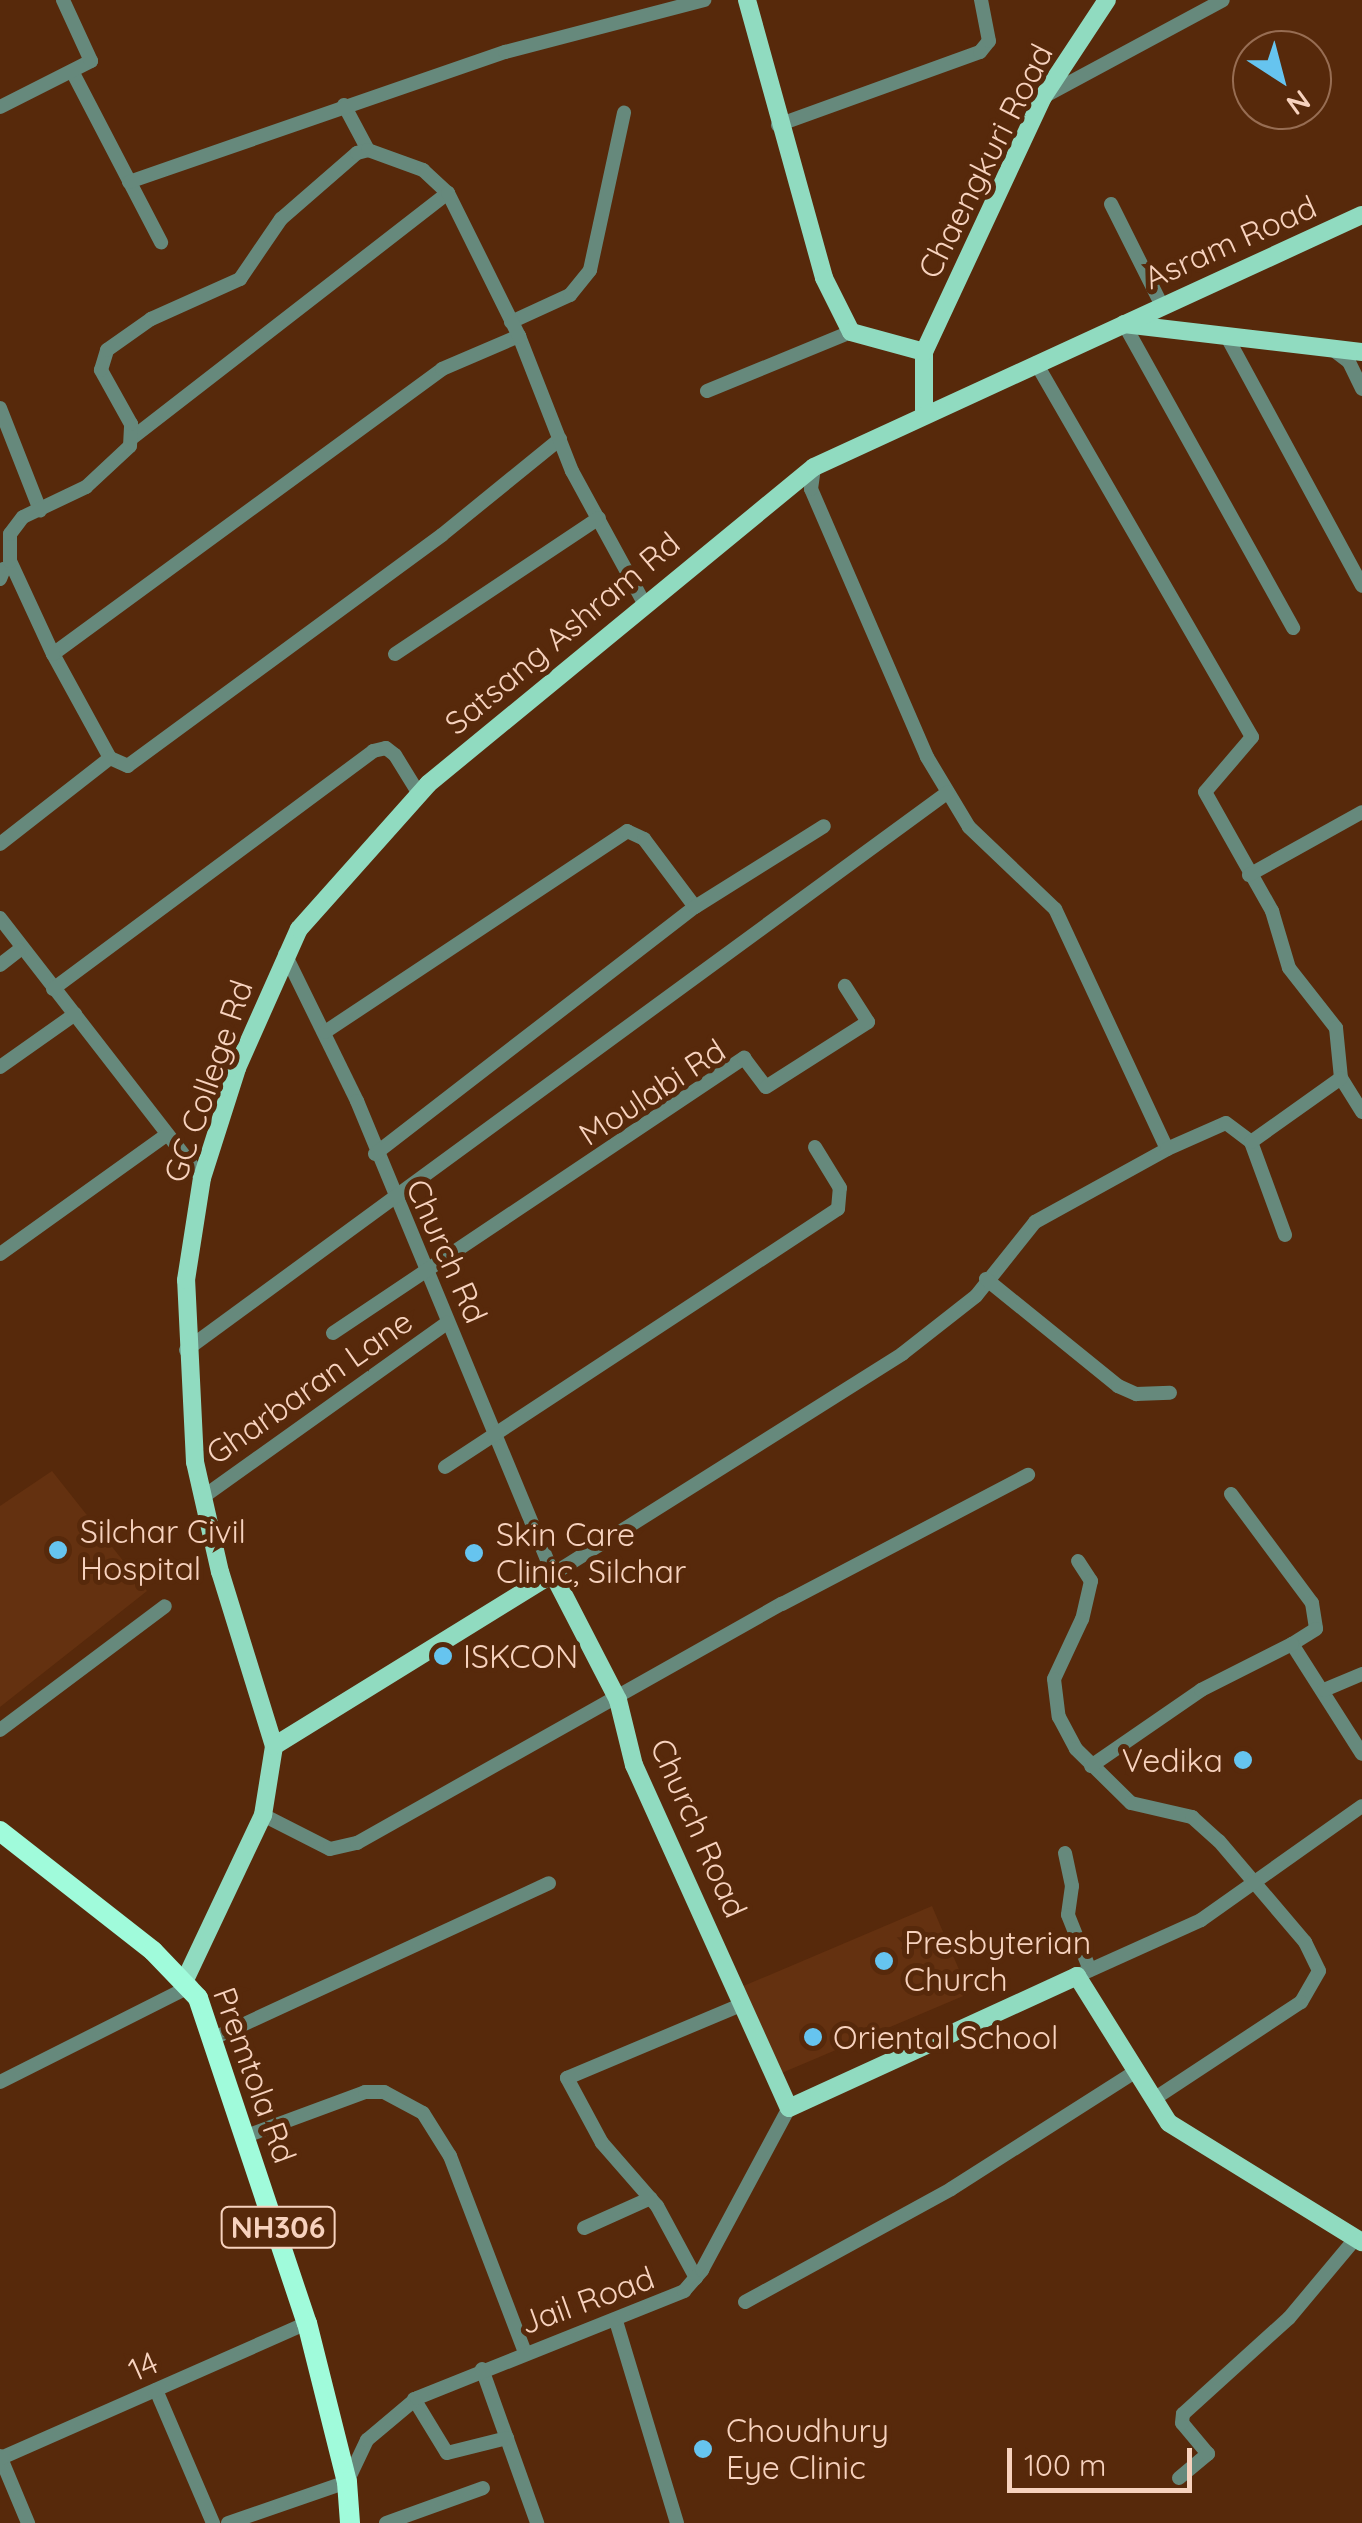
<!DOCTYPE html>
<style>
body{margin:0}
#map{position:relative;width:1362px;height:2523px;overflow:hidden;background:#57290b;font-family:Quicksand,sans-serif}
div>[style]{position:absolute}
.built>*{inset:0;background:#643110;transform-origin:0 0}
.minor>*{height:14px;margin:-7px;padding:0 7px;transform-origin:7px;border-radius:7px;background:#66897c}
.major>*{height:18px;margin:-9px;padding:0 9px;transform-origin:9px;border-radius:9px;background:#90dbc0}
.highway>*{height:20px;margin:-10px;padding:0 10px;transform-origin:10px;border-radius:10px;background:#a0fbdb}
.dots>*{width:28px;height:28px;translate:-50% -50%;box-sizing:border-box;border:5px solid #57290b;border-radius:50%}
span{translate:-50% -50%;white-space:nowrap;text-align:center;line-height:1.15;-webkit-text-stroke:10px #57290b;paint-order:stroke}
.shield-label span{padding:2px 8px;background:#57290b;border:2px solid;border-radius:8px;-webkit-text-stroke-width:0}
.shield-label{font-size:30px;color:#f7d2be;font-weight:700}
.street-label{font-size:32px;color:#f7d2be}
.poi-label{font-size:32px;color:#f7d2be}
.left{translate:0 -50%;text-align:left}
.right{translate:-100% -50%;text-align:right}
.north{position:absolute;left:1232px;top:30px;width:100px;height:100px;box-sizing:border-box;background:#57290b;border:2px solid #976d53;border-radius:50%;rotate:144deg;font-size:28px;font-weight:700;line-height:40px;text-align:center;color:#f7d2be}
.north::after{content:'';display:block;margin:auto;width:35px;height:45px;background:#66c4ef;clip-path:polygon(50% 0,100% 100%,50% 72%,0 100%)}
.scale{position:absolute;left:1007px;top:2448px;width:185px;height:45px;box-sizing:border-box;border:5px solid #f7d2be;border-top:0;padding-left:12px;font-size:30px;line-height:35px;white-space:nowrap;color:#f7d2be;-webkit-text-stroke:8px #57290b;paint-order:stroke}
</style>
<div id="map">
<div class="built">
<div style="clip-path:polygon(52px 1471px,147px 1591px,0 1707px,0 1506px)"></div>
<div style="left:932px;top:1906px;width:95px;height:210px;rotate:67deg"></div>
</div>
<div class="minor">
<div style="left:73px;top:73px;width:191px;rotate:62.5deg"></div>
<div style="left:1043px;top:97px;width:204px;rotate:-28.3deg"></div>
<div style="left:344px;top:105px;width:51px;rotate:61.9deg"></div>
<div style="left:0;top:107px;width:102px;rotate:-26.8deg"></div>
<div style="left:91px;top:61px;width:67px;rotate:-114.7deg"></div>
<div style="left:778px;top:125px;width:215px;rotate:-19.9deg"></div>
<div style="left:980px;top:52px;width:14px;rotate:-51deg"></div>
<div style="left:989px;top:41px;width:42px;rotate:-101deg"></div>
<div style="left:129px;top:182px;width:398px;rotate:-19.1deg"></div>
<div style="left:505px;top:52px;width:206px;rotate:-14.6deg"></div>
<div style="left:1111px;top:204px;width:114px;rotate:63.4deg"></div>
<div style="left:511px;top:322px;width:65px;rotate:-24.6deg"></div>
<div style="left:570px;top:295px;width:32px;rotate:-51deg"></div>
<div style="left:590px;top:270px;width:161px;rotate:-77.8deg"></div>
<div style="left:1124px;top:324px;width:348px;rotate:60.9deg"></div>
<div style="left:1227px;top:337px;width:283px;rotate:61.5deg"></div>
<div style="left:1332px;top:349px;width:21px;rotate:37deg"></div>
<div style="left:1349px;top:362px;width:30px;rotate:64deg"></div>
<div style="left:1036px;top:363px;width:432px;rotate:60deg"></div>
<div style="left:1252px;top:737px;width:72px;rotate:130.5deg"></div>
<div style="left:1205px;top:792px;width:137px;rotate:60.6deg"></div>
<div style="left:1272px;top:911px;width:59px;rotate:73.4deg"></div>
<div style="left:1289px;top:968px;width:76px;rotate:51.9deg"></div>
<div style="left:1336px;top:1028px;width:50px;rotate:84.3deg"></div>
<div style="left:1341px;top:1078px;width:40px;rotate:58deg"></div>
<div style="left:707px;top:391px;width:156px;rotate:-22.3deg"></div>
<div style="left:0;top:408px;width:110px;rotate:68.6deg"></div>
<div style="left:132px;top:438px;width:400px;rotate:-37.8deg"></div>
<div style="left:560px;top:439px;width:152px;rotate:140.9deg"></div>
<div style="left:442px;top:535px;width:390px;rotate:143.7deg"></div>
<div style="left:128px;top:766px;width:20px;rotate:-156deg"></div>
<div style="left:110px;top:758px;width:119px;rotate:-118.7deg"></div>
<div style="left:53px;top:654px;width:482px;rotate:-36.2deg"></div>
<div style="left:442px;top:369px;width:84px;rotate:-23.2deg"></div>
<div style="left:519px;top:336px;width:145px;rotate:68.6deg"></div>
<div style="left:572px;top:471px;width:148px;rotate:61.4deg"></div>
<div style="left:0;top:579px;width:11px;rotate:-68deg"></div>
<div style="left:53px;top:654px;width:102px;rotate:-114.8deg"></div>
<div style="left:10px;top:561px;width:27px;rotate:-90deg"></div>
<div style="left:10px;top:534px;width:21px;rotate:-53deg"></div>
<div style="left:23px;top:517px;width:70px;rotate:-25.5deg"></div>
<div style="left:86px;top:487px;width:60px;rotate:-43deg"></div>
<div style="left:130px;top:446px;width:22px;rotate:-87deg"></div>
<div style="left:131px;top:424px;width:62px;rotate:-119.1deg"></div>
<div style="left:101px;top:370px;width:21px;rotate:-73deg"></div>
<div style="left:107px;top:350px;width:54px;rotate:-35.2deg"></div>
<div style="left:151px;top:319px;width:98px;rotate:-24.2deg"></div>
<div style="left:240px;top:279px;width:73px;rotate:-55.7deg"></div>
<div style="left:281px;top:219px;width:101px;rotate:-41deg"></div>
<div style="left:357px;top:153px;width:11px;rotate:-15deg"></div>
<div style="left:368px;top:150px;width:59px;rotate:20deg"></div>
<div style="left:423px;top:170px;width:34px;rotate:43deg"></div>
<div style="left:448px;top:193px;width:160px;rotate:63.6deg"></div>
<div style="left:395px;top:654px;width:245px;rotate:-33.7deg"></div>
<div style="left:0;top:844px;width:140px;rotate:-38deg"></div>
<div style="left:1249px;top:875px;width:129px;rotate:-29.1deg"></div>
<div style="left:0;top:918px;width:329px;rotate:52.2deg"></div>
<div style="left:285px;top:954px;width:164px;rotate:63.9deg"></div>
<div style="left:357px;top:1101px;width:512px;rotate:67.49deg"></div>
<div style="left:553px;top:1574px;width:413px;rotate:-32.2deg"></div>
<div style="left:902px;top:1354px;width:94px;rotate:-38.1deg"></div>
<div style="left:976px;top:1296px;width:95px;rotate:-51.4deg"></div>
<div style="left:1035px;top:1222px;width:151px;rotate:-28.9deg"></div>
<div style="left:1167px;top:1149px;width:265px;rotate:-115deg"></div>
<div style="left:1055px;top:909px;width:119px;rotate:-136.4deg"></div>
<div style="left:969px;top:827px;width:82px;rotate:-121deg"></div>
<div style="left:927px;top:757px;width:292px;rotate:-113.4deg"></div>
<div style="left:811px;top:489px;width:22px;rotate:-82deg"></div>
<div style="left:0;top:965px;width:24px;rotate:-38deg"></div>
<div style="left:53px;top:989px;width:399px;rotate:-36.6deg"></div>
<div style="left:373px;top:751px;width:13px;rotate:-13deg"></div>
<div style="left:386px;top:748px;width:11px;rotate:38deg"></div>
<div style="left:395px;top:755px;width:46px;rotate:58.4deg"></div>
<div style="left:325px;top:1032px;width:363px;rotate:-33.6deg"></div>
<div style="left:627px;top:831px;width:19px;rotate:25deg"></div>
<div style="left:644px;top:839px;width:85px;rotate:53.1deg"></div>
<div style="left:0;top:1067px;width:92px;rotate:-35.2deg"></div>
<div style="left:1251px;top:1142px;width:99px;rotate:69.9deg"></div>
<div style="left:1167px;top:1149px;width:64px;rotate:-23.8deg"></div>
<div style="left:1226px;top:1123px;width:31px;rotate:37deg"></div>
<div style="left:1251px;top:1142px;width:110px;rotate:-35.4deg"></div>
<div style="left:375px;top:1154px;width:404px;rotate:-37.7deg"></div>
<div style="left:695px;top:907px;width:152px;rotate:-32.1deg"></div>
<div style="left:0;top:1254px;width:203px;rotate:-35.6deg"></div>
<div style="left:986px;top:1279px;width:170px;rotate:39deg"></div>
<div style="left:1118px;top:1386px;width:20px;rotate:24deg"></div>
<div style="left:1136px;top:1394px;width:34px;rotate:-2deg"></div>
<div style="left:333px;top:1333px;width:495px;rotate:-33.8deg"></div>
<div style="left:744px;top:1058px;width:36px;rotate:53deg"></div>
<div style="left:766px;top:1087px;width:121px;rotate:-32.5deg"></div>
<div style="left:868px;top:1022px;width:43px;rotate:-122.6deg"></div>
<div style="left:186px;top:1350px;width:944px;rotate:-36.21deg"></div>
<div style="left:445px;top:1467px;width:470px;rotate:-33.3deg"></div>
<div style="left:838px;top:1209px;width:21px;rotate:-85deg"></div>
<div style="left:840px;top:1188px;width:48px;rotate:-121.4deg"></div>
<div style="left:1231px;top:1494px;width:136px;rotate:53.4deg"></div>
<div style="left:1312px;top:1603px;width:26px;rotate:81deg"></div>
<div style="left:1316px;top:1629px;width:28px;rotate:148deg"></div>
<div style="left:1292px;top:1644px;width:130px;rotate:57.5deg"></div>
<div style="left:203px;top:1497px;width:300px;rotate:-35.5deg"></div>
<div style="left:1078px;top:1561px;width:24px;rotate:57deg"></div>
<div style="left:1091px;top:1581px;width:39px;rotate:103deg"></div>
<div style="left:1082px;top:1619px;width:66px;rotate:115deg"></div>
<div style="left:1054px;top:1679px;width:38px;rotate:83deg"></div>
<div style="left:1059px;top:1717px;width:36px;rotate:62deg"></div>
<div style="left:1076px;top:1749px;width:77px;rotate:44.5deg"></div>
<div style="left:1131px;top:1803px;width:63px;rotate:12.9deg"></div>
<div style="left:1192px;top:1817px;width:36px;rotate:42deg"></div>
<div style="left:1219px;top:1841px;width:133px;rotate:49.6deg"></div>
<div style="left:1305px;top:1942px;width:32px;rotate:64deg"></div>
<div style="left:1319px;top:1971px;width:36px;rotate:120deg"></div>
<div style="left:1301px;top:2002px;width:176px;rotate:146.6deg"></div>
<div style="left:1324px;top:1690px;width:41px;rotate:-22.8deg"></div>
<div style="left:0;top:1730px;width:206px;rotate:-36.9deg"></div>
<div style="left:1091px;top:1766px;width:134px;rotate:-34.6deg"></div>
<div style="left:1201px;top:1690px;width:102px;rotate:-26.8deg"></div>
<div style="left:263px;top:1815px;width:75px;rotate:26.9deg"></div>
<div style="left:330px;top:1849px;width:28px;rotate:-13deg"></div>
<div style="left:357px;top:1843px;width:488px;rotate:-29.4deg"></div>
<div style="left:782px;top:1604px;width:278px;rotate:-27.7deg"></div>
<div style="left:1065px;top:1853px;width:34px;rotate:78deg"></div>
<div style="left:1072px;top:1886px;width:29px;rotate:98deg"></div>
<div style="left:1068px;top:1915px;width:59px;rotate:68.2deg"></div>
<div style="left:1077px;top:1976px;width:136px;rotate:-24.3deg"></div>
<div style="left:1201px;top:1920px;width:197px;rotate:-35.3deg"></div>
<div style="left:214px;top:2038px;width:369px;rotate:-24.8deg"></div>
<div style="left:0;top:2082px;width:214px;rotate:-26.7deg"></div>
<div style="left:249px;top:2135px;width:124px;rotate:-20.3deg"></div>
<div style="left:365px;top:2092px;width:19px"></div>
<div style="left:384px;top:2092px;width:44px;rotate:28.3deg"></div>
<div style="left:423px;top:2113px;width:51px;rotate:57.9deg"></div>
<div style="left:450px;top:2156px;width:210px;rotate:69.1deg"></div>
<div style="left:584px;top:2228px;width:73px;rotate:-24.1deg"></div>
<div style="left:696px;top:2278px;width:82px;rotate:-118.4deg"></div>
<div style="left:657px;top:2206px;width:84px;rotate:-131.1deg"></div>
<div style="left:602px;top:2143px;width:74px;rotate:-118.3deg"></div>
<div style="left:567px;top:2078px;width:191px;rotate:-22.8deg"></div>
<div style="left:745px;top:2302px;width:235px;rotate:-28.7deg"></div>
<div style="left:951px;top:2189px;width:219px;rotate:-32.5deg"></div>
<div style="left:616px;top:2321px;width:211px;rotate:73.2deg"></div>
<div style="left:482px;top:2369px;width:164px;rotate:70.3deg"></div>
<div style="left:156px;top:2390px;width:145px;rotate:66.8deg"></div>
<div style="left:414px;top:2399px;width:63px;rotate:58.6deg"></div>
<div style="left:447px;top:2453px;width:62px;rotate:-14deg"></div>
<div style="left:0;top:2456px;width:73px;rotate:67.3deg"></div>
<div style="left:1px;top:2458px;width:334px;rotate:-23.8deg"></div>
<div style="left:1179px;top:2478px;width:38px;rotate:-40deg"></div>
<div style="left:1208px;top:2454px;width:40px;rotate:-130deg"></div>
<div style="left:1182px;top:2423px;width:9px;rotate:-84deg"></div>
<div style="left:1183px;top:2414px;width:143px;rotate:-42.2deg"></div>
<div style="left:1289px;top:2318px;width:104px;rotate:-50.1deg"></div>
<div style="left:228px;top:2523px;width:126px;rotate:-19deg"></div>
<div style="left:347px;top:2482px;width:47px;rotate:-64.5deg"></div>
<div style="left:367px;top:2440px;width:65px;rotate:-40deg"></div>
<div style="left:417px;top:2398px;width:288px;rotate:-21.8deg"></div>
<div style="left:684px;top:2291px;width:28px;rotate:-49deg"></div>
<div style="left:702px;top:2270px;width:184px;rotate:-61.8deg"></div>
<div style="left:386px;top:2523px;width:103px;rotate:-19.8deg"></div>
</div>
<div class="major">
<div style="left:747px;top:0;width:288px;rotate:74.5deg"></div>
<div style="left:824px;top:278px;width:60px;rotate:63.4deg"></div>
<div style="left:851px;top:332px;width:76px;rotate:15.3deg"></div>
<div style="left:924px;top:352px;width:61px;rotate:90deg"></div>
<div style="left:1124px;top:324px;width:240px;rotate:6.7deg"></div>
<div style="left:924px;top:352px;width:281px;rotate:-65deg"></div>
<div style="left:1043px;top:97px;width:116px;rotate:-56.6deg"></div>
<div style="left:274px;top:1746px;width:328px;rotate:-31.7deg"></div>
<div style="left:553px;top:1574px;width:142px;rotate:62.7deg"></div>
<div style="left:618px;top:1700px;width:67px;rotate:76.2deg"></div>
<div style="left:634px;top:1765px;width:376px;rotate:65.7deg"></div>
<div style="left:789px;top:2108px;width:317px;rotate:-24.6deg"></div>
<div style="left:1077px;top:1976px;width:173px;rotate:58deg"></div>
<div style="left:1169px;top:2123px;width:227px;rotate:31.7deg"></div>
<div style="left:185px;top:1980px;width:183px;rotate:-64.7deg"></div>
<div style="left:263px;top:1815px;width:70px;rotate:-80.9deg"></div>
<div style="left:274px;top:1746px;width:182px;rotate:-107.2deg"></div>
<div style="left:220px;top:1572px;width:113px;rotate:-102.8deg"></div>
<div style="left:195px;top:1462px;width:182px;rotate:-92.8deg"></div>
<div style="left:186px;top:1280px;width:103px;rotate:-81.1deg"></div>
<div style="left:202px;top:1178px;width:115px;rotate:-72.3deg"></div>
<div style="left:237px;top:1068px;width:152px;rotate:-66deg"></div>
<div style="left:299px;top:929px;width:194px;rotate:-48.3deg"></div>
<div style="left:428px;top:784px;width:499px;rotate:-39.4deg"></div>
<div style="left:814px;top:467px;width:603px;rotate:-24.7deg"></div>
</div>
<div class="highway">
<div style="left:0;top:1831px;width:194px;rotate:38.1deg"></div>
<div style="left:153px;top:1951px;width:65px;rotate:46.2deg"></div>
<div style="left:198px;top:1998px;width:343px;rotate:71.5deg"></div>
<div style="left:307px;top:2323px;width:164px;rotate:75.9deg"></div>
<div style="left:347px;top:2482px;width:41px;rotate:85.8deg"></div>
</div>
<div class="dots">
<div style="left:58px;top:1550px;background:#66c4ef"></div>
<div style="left:474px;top:1553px;background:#66c4ef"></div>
<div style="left:443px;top:1656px;background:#66c4ef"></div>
<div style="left:1243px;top:1760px;background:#66c4ef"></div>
<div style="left:884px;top:1961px;background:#66c4ef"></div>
<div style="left:813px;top:2037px;background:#66c4ef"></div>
<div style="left:703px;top:2449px;background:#66c4ef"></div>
</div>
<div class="shield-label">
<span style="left:278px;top:2227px">NH306</span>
</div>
<div class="street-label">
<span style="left:985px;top:161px;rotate:-63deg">Chaengkuri Road</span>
<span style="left:1230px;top:242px;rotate:-24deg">Asram Road</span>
<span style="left:562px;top:633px;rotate:-40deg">Satsang Ashram Rd</span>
<span style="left:208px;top:1081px;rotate:-71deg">GC College Rd</span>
<span style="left:652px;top:1092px;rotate:-33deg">Moulabi Rd</span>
<span style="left:447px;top:1251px;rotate:66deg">Church Rd</span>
<span style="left:309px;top:1387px;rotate:-35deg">Gharbaran Lane</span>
<span style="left:699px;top:1828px;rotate:66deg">Church Road</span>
<span style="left:255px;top:2075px;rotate:70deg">Premtola Rd</span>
<span style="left:587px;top:2300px;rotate:-20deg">Jail Road</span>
<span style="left:143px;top:2366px;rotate:-24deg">14</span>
</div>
<div class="poi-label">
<span class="left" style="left:80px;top:1550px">Silchar Civil<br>Hospital</span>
<span class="left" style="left:496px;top:1553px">Skin Care<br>Clinic, Silchar</span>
<span class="left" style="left:463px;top:1656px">ISKCON</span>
<span class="right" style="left:1223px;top:1760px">Vedika</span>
<span class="left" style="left:904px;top:1961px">Presbyterian<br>Church</span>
<span class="left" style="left:833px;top:2037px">Oriental School</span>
<span class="left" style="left:726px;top:2449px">Choudhury<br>Eye Clinic</span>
</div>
<div class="north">N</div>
<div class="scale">100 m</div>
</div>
